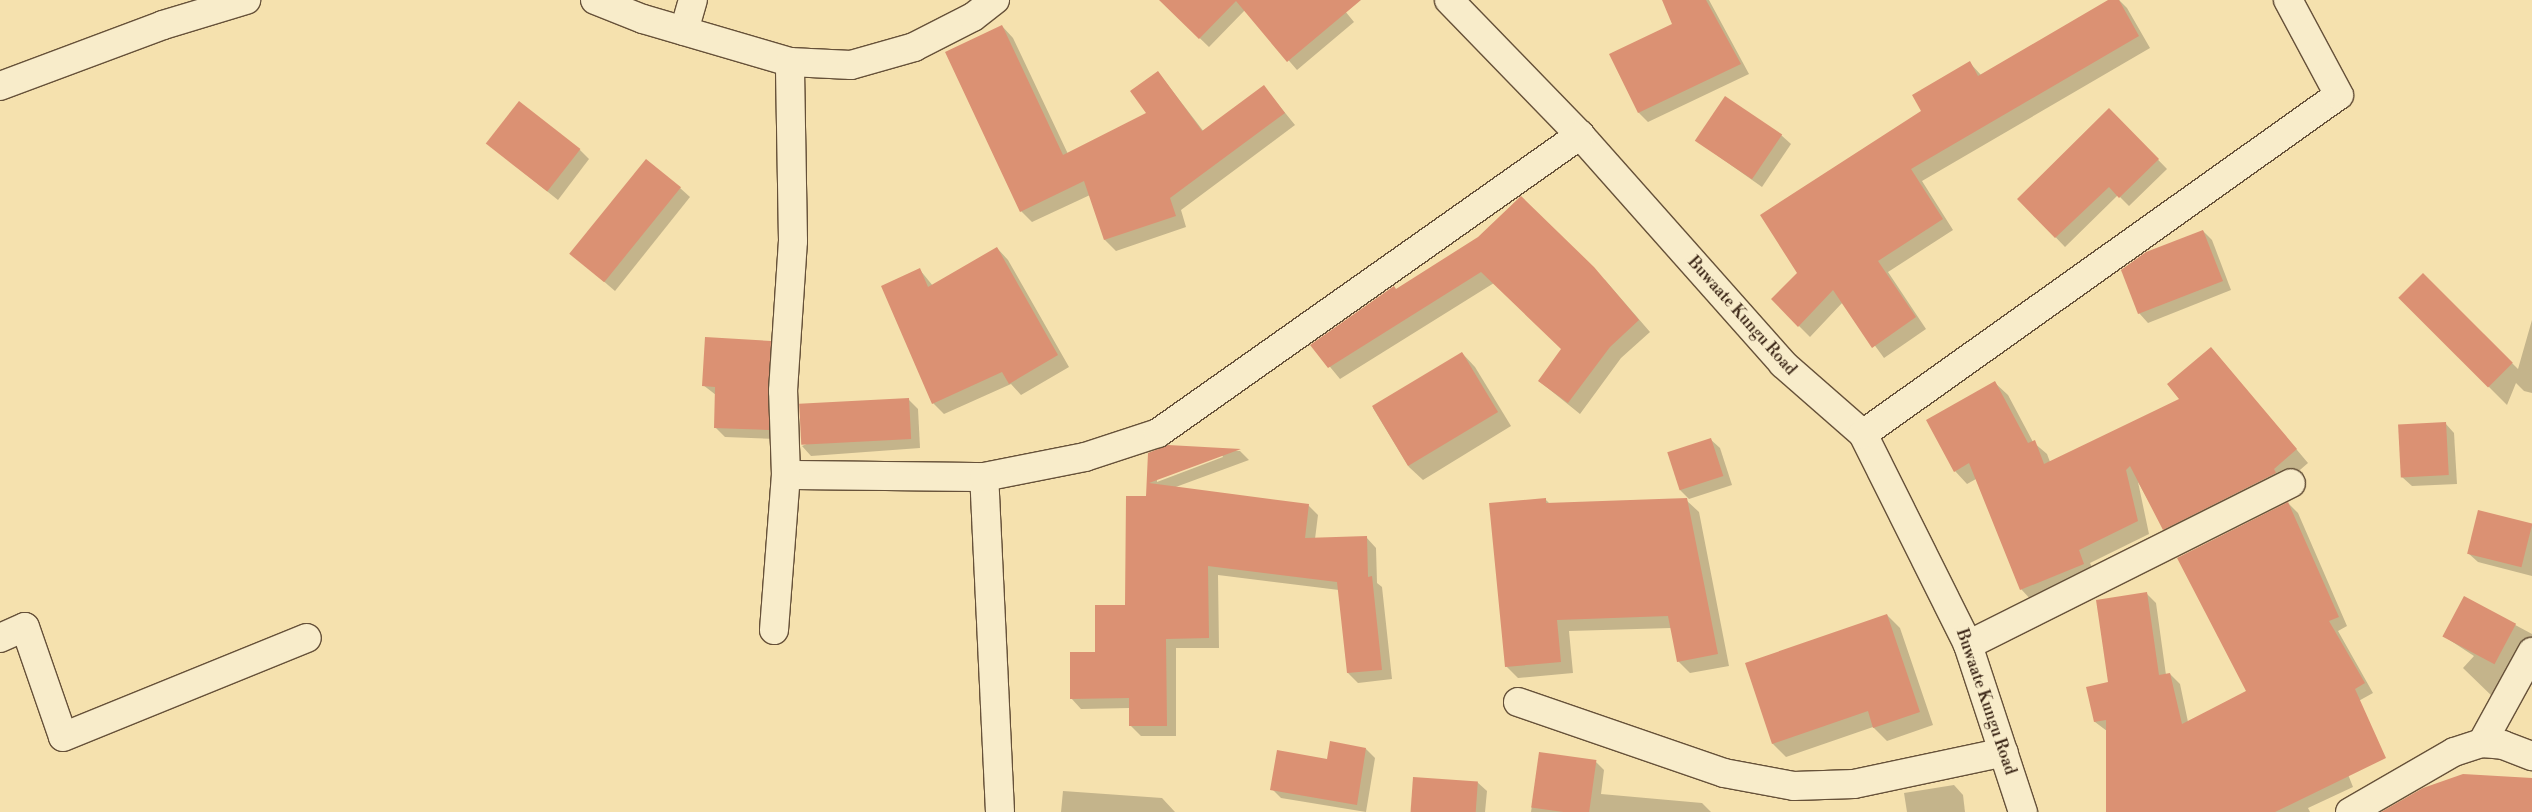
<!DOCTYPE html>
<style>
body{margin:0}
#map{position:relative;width:2532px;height:812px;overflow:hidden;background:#f5e1ae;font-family:"Libre Bodoni",serif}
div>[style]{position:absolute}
.shadow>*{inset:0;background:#0003}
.building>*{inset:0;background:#db9173;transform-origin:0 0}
.roads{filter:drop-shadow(1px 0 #665139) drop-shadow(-1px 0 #665139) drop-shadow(0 1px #665139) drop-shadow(0 -1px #665139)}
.street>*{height:28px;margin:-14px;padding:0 14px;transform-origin:14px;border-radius:14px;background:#f8ecca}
span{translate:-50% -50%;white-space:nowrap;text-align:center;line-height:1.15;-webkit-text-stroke:4.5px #f8ecca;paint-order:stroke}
.street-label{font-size:16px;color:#362112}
</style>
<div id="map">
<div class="shadow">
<div style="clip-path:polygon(1160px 0,1336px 0,1354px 22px,1297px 70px,1245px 10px,1209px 47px)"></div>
<div style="clip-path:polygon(1664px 0,1709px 0,1749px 74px,1648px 122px,1639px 113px,1611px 55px,1674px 24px)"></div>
<div style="clip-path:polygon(2111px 0,2119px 0,2127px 8px,2150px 48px,1922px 181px,1953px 230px,1888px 272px,1926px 329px,1884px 358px,1843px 302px,1810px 337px,1772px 299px,1798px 273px,1923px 111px,1970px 63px,1981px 75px)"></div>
<div style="clip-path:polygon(1002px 26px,1013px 38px,1068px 154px,1148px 113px,1158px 72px,1204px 132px,1264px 87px,1295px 125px,1181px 210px,1186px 227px,1116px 251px,1105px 240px,1090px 195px,1032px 222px,1021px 211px)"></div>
<div style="clip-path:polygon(2109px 109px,2167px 169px,2129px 206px,2118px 195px,2065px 247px,2019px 199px)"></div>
<div style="clip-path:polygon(1781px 135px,1791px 144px,1762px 187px,1697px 141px)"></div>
<div style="clip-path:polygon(488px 144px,580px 150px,589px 159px,558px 200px)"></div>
<div style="clip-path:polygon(680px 188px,690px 197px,615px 291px,572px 254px)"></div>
<div style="clip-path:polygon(2203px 231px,2212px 240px,2231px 290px,2148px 323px,2139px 313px)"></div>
<div style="clip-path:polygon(1479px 238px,1605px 280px,1650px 332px,1621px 358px,1580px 414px,1539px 381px,1562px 349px,1494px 283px,1340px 379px,1312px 345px)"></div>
<div style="clip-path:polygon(997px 248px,1008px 260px,1069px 367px,1021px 395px,1011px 384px,944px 414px,933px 403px,920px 270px,933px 286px)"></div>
<div style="clip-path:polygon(2423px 275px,2518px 369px,2532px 320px,2532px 393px,2524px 391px,2516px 383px,2507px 405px,2400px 298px)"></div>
<div style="clip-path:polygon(770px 343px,779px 352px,778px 439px,725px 437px,715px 427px,716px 395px,703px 385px)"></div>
<div style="clip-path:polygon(2211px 348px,2308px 463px,2286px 482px,2176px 542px,2164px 529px,2138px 482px,2149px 534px,2090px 563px,2096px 576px,2033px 602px,2021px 589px,1976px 479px,1967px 484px,1955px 471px,1995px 383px,2008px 395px,2033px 442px,2047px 454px,2050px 462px,2181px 399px)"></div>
<div style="clip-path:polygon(1462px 353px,1475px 367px,1511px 426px,1423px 480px,1409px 467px,1373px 408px)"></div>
<div style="clip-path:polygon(909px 400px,918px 409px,920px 448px,811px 456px,802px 446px)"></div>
<div style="clip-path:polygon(2445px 423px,2454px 433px,2457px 484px,2412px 486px,2402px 477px)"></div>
<div style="clip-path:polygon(1710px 439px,1720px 448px,1732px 485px,1689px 499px,1680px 490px)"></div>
<div style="clip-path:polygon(evenodd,1168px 446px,1240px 451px,1249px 460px,1173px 488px,1308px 505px,1318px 515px,1315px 539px,1366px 537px,1376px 548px,1377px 583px,1382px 587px,1392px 679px,1358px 683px,1348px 673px,1339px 590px,1218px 575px,1219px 648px,1176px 648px,1176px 736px,1141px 736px,1130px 725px,1130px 708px,1081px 709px,1071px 698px,1126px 606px,1147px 497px,1149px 454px,1168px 446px,1222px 455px,1223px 457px,1157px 482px,1157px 479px,1222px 455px)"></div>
<div style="clip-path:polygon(1545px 499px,1550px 504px,1686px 500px,1699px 512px,1729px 666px,1690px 673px,1678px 661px,1671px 628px,1569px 631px,1573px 673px,1518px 678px,1506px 666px)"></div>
<div style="clip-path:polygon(2288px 503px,2298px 513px,2347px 626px,2338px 631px,2373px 693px,2326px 719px,2353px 787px,2308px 808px,2310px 812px,2109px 812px,2107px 731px,2095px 722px,2087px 688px,2109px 683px,2147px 594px,2156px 603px,2166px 675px,2170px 674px,2180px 684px,2188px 722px,2247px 691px)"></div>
<div style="clip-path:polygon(2479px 511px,2532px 525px,2532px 576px,2478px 562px,2468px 553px)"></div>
<div style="clip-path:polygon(2465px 598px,2532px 634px,2532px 647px,2496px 700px,2463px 668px,2474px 656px,2445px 637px)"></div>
<div style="clip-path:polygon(1887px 615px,1900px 628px,1933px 725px,1887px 741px,1873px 727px,1786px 757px,1773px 744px,1746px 664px)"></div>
<div style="clip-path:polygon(1366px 749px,1375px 758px,1366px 812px,1281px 798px,1272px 789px,1328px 760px)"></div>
<div style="clip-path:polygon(1540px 753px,1595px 761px,1604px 770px,1601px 794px,1702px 803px,1711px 812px,1531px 812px)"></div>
<div style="clip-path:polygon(1477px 782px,1487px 791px,1485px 812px,1413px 812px)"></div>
<div style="clip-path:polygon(1954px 785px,1963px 795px,1965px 812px,1907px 812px,1904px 793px)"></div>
<div style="clip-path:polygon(1063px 791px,1162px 798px,1175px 812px,1061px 812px)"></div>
</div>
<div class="building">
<div style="clip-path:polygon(1159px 0,1361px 0,1287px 62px,1236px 1px,1199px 39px)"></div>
<div style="clip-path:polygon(1662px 0,1706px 0,1741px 64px,1638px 113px,1609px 54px,1672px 24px)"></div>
<div style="clip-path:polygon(2108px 0,2119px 0,2139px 36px,1911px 169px,1943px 219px,1878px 261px,1916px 317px,1872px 348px,1833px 290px,1798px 327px,1771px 299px,1797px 273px,1760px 215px,1921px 111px,1912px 95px,1970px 61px,1978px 76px)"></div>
<div style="clip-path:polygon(1002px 25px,1063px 155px,1146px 113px,1130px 91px,1158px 71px,1202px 131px,1264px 85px,1285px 113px,1170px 198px,1176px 216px,1104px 240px,1084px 181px,1020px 212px,945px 52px)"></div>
<div style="left:1725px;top:96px;width:69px;height:54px;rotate:34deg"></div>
<div style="left:519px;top:101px;width:78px;height:54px;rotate:38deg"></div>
<div style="clip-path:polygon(2109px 108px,2159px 159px,2119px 198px,2109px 187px,2055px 238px,2017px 199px)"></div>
<div style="left:646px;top:159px;width:45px;height:122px;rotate:39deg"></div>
<div style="clip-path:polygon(1521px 196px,1594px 267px,1639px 320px,1610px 347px,1568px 403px,1538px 381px,1561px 349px,1481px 272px,1328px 368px,1310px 345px,1394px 286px,1396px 289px,1478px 237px)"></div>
<div style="clip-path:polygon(2203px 230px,2223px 281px,2138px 314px,2121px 270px,2146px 252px)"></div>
<div style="clip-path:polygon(997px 247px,1058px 355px,1009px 384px,1002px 372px,932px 404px,881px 286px,920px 268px,928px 287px)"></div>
<div style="left:2423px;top:273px;width:127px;height:35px;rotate:45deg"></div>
<div style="clip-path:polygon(705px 337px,771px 341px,769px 430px,714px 428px,715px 387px,702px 386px)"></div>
<div style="clip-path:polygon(2211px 347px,2297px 449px,2274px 469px,2276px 473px,2163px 530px,2130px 466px,2126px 470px,2138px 521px,2079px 550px,2084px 564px,2020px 590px,1969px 463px,1954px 472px,1926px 420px,1995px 381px,2028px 443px,2035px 440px,2044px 464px,2179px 399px,2167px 384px)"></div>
<div style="left:1462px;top:352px;width:70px;height:105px;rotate:59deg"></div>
<div style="left:909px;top:398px;width:41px;height:110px;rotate:87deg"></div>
<div style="left:2446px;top:422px;width:53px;height:48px;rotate:87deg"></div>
<div style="left:1711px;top:438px;width:40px;height:46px;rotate:72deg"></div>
<div style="clip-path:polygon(1168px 445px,1241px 449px,1149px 483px,1309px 504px,1305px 538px,1367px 536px,1368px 577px,1372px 576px,1382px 670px,1347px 673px,1337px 582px,1208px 566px,1209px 638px,1166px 639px,1167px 726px,1129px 726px,1129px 698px,1070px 699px,1070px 652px,1095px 652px,1095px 605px,1125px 605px,1126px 496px,1146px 496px,1148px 453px)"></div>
<div style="clip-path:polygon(1546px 498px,1546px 503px,1687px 498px,1718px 654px,1677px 662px,1668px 616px,1557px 620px,1561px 662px,1505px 667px,1489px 503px)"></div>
<div style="clip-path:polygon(2288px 502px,2339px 617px,2329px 621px,2365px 683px,2355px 689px,2386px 758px,2275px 812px,2106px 812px,2106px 720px,2094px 722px,2086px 687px,2108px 682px,2096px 600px,2147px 592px,2159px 675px,2170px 673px,2182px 724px,2246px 691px,2177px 558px)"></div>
<div style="left:2478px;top:510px;width:56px;height:45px;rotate:14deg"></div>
<div style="left:2464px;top:596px;width:59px;height:46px;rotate:28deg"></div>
<div style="clip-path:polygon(1887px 614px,1920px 712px,1873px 728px,1868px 711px,1772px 744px,1745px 663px)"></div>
<div style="clip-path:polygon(1330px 741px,1366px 748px,1357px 805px,1270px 790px,1277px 750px,1327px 759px)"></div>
<div style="left:1539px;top:752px;width:58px;height:56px;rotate:8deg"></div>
<div style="clip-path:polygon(2463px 774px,2532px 778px,2532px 812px,2381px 812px,2423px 788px)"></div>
<div style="left:1413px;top:777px;width:65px;height:35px;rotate:4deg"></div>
</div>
<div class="roads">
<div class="street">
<div style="left:595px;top:0;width:52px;rotate:21.6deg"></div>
<div style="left:643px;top:19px;width:153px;rotate:16.3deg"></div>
<div style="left:790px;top:62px;width:61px;rotate:2.8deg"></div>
<div style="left:851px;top:65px;width:66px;rotate:-15.9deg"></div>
<div style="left:914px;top:47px;width:66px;rotate:-27deg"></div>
<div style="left:973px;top:17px;width:28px;rotate:-38deg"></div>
<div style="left:1449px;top:0;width:188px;rotate:45.9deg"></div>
<div style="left:1580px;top:135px;width:306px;rotate:48.4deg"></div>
<div style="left:1783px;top:364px;width:106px;rotate:41.2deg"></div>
<div style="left:1863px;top:434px;width:236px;rotate:63.5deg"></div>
<div style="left:1968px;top:645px;width:176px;rotate:71.8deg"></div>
<div style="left:684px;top:31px;width:32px;rotate:-74deg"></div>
<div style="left:0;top:86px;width:174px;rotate:-20.5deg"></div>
<div style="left:163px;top:25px;width:87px;rotate:-16.8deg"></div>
<div style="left:1863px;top:434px;width:584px;rotate:-35.46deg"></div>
<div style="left:2339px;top:95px;width:108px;rotate:-118.2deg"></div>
<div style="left:786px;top:475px;width:198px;rotate:0.6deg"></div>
<div style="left:774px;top:630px;width:155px;rotate:-85.6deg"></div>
<div style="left:786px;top:475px;width:84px;rotate:-92deg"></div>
<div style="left:783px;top:391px;width:150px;rotate:-86.2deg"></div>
<div style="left:793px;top:241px;width:179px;rotate:-91deg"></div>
<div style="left:0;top:638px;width:27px;rotate:-24deg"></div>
<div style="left:25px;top:627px;width:116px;rotate:70.9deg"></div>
<div style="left:63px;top:737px;width:263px;rotate:-22.1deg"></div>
<div style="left:1968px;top:645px;width:361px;rotate:-26.6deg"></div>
<div style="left:1518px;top:702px;width:218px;rotate:19deg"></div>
<div style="left:1724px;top:773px;width:71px;rotate:10.5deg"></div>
<div style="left:1794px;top:786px;width:60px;rotate:-1.9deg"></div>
<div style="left:1854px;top:784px;width:153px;rotate:-12deg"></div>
<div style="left:2482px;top:743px;width:104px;rotate:-61.2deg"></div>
<div style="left:1000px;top:812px;width:335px;rotate:-92.7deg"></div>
<div style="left:984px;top:477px;width:103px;rotate:-11.2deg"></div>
<div style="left:1085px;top:457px;width:77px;rotate:-18.2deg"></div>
<div style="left:1158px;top:433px;width:517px;rotate:-35.23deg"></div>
<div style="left:2350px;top:812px;width:120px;rotate:-30deg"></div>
<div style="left:2454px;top:752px;width:29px;rotate:-18deg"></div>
<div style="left:2482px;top:743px;width:21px;rotate:5deg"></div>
<div style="left:2503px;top:745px;width:31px;rotate:21deg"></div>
</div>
</div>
<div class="street-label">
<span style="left:1742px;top:316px;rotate:48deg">Buwaate Kungu Road</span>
<span style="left:1986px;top:702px;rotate:71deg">Buwaate Kungu Road</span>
</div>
</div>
